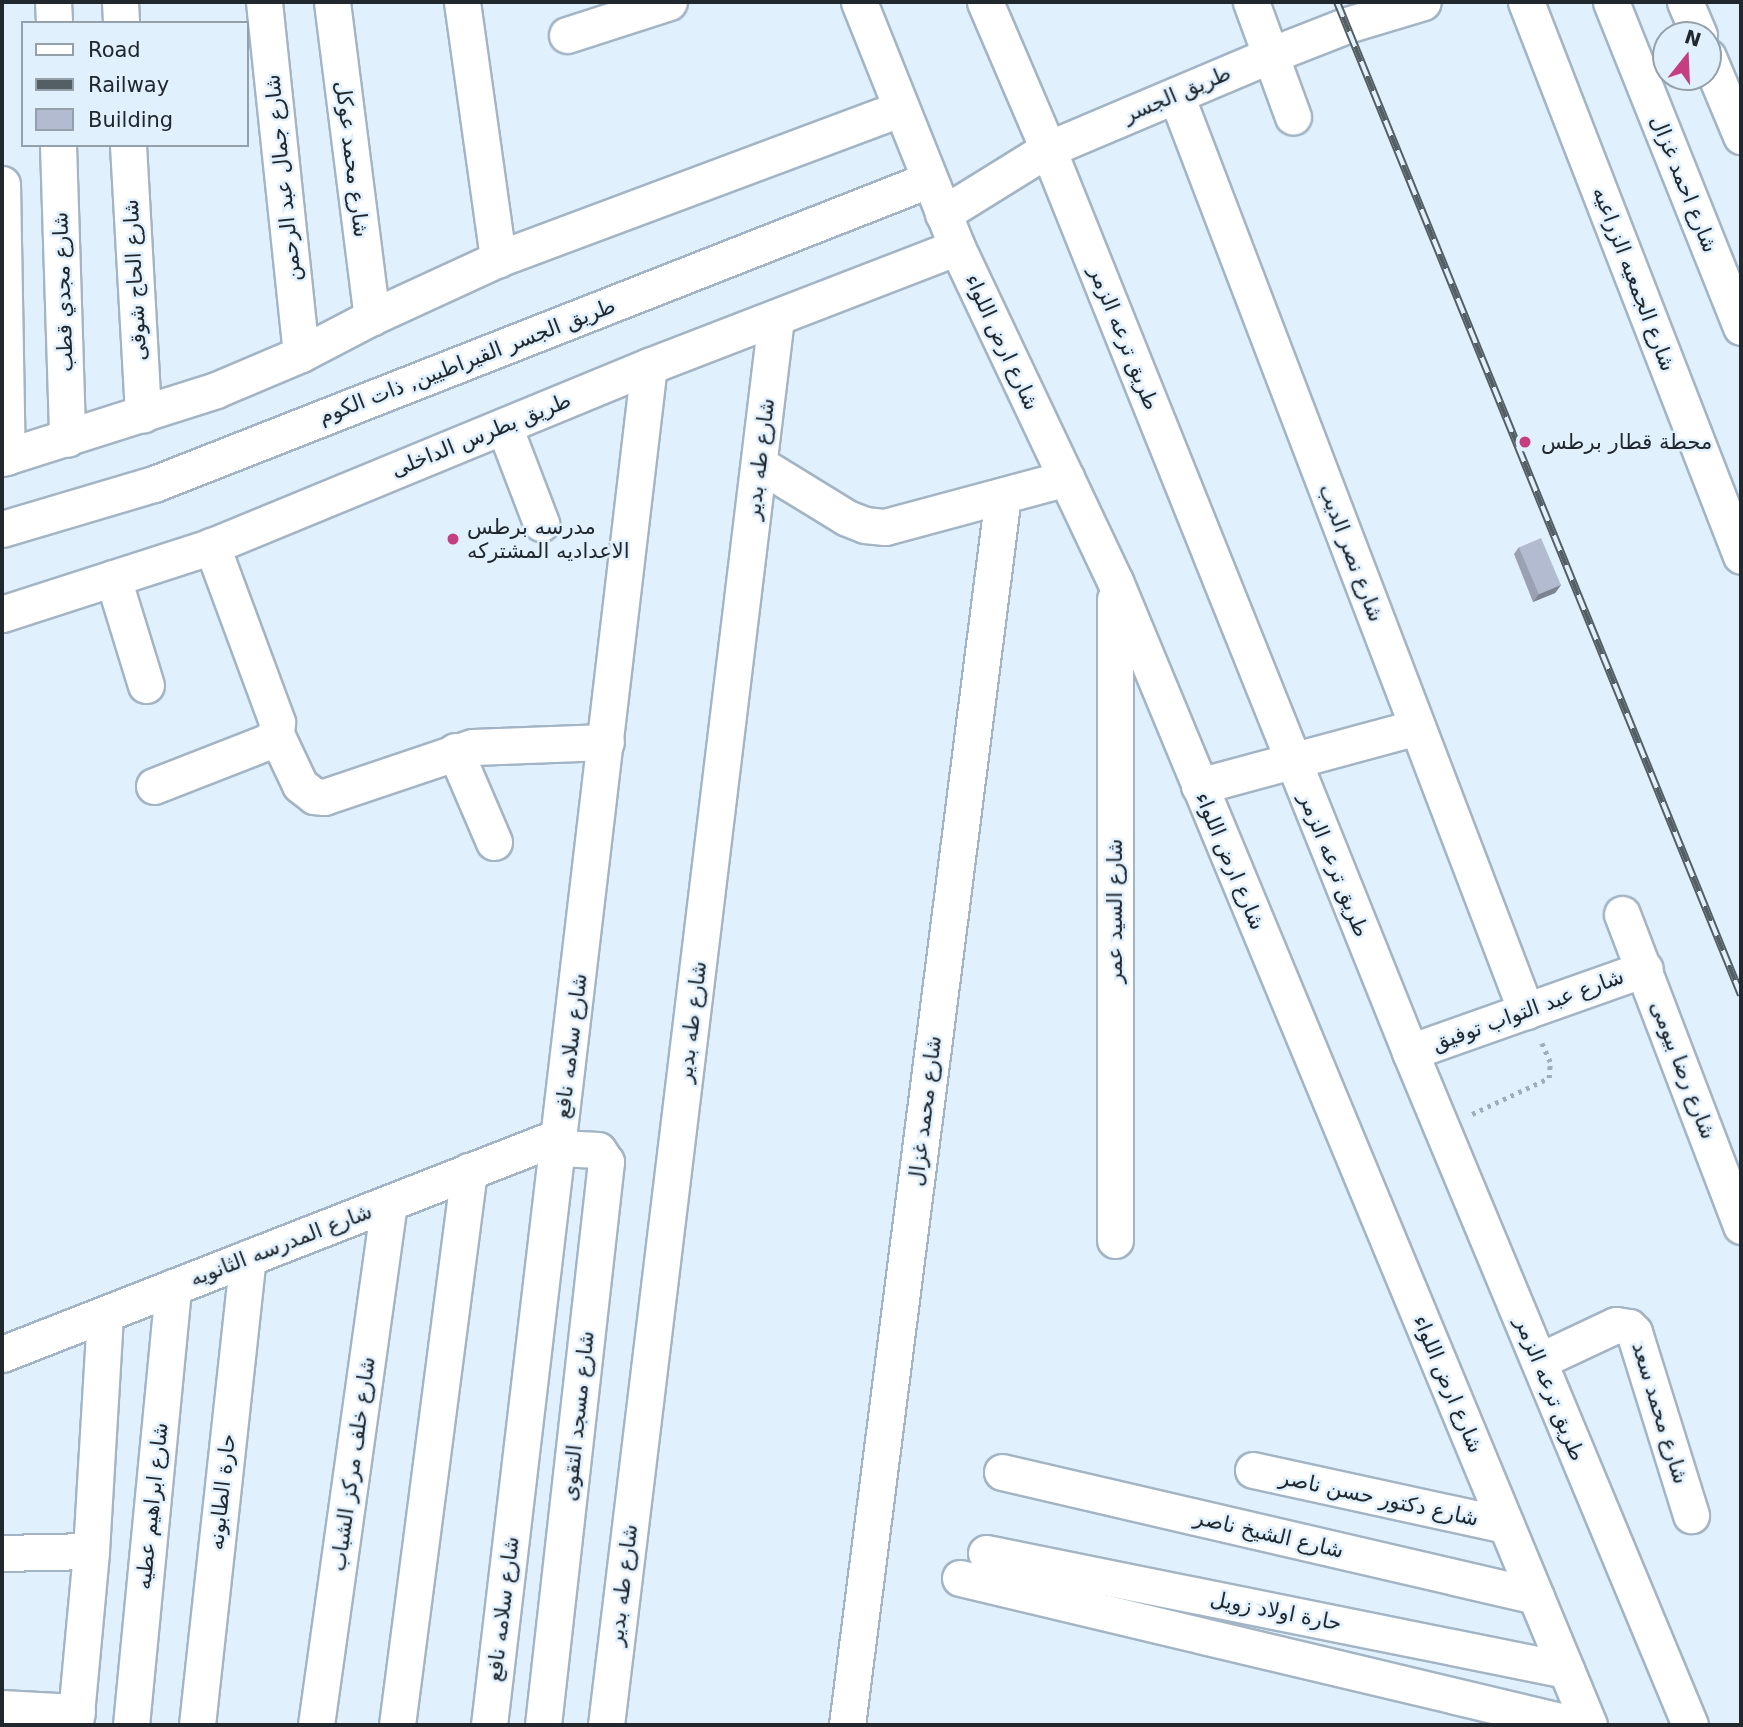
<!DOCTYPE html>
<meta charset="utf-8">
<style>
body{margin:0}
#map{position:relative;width:1743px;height:1727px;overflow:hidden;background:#e1f0fd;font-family:"DejaVu Sans","Noto Naskh Arabic",sans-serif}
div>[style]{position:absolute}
.path>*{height:4.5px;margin-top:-2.25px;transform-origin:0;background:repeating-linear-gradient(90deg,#a1adb8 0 3.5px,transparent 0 8.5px)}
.roads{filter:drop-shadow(2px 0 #a3b5c4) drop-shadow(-2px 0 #a3b5c4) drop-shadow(0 2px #a3b5c4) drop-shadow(0 -2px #a3b5c4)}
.minor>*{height:35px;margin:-17.5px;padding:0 17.5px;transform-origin:17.5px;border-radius:17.5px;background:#fff}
.rail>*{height:8px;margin-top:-4px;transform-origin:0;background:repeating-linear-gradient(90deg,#e1f0fd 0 16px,#545e65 0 32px);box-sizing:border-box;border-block:2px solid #545e65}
.wall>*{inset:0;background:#99a1b2}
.shaded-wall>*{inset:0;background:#7d8391}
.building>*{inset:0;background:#b2bbcf;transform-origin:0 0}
.dots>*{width:19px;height:19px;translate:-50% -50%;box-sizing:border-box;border:4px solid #e1f0fd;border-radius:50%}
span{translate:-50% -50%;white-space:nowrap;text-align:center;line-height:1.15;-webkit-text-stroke:5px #e1f0fd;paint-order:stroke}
.street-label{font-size:21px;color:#20272d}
.poi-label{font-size:21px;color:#20272d}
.left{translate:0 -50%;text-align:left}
.frame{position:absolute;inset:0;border:4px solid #20272d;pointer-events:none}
.legend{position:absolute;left:21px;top:21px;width:228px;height:126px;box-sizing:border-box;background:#e1f0fd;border:2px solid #94a0aa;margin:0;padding:9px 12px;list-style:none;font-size:21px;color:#20272d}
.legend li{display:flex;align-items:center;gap:14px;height:35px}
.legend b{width:35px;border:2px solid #94a0aa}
.north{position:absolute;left:1652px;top:21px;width:70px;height:70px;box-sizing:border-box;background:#e1f0fd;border:2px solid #94a0aa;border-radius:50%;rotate:18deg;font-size:19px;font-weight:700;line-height:28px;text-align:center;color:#20272d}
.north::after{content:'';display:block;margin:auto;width:24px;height:32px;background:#c43e81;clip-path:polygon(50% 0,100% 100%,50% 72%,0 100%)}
</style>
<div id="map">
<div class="path">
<div style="left:1472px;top:1114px;width:85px;rotate:-25.1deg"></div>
<div style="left:1549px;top:1078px;width:16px;rotate:-86deg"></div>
<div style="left:1550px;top:1062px;width:24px;rotate:-114deg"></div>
</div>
<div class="roads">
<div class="minor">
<div style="left:53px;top:2px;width:21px;rotate:87deg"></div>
<div style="left:120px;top:2px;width:21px;rotate:87deg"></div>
<div style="left:264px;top:2px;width:354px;rotate:84deg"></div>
<div style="left:332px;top:2px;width:318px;rotate:82.8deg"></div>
<div style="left:462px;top:2px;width:260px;rotate:82deg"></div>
<div style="left:859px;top:2px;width:264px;rotate:68.2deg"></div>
<div style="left:957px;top:247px;width:369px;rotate:64.7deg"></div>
<div style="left:1115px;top:581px;width:1238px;rotate:67.49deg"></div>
<div style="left:985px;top:2px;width:160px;rotate:66.8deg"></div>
<div style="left:1048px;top:149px;width:973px;rotate:68.15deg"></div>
<div style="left:1410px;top:1052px;width:729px;rotate:67.41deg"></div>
<div style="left:1251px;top:2px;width:122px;rotate:69.9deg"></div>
<div style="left:1526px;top:2px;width:594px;rotate:68.79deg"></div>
<div style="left:1611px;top:2px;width:350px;rotate:68.2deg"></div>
<div style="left:1685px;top:2px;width:36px;rotate:67deg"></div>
<div style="left:567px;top:35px;width:107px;rotate:-17.9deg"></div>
<div style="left:1708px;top:57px;width:86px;rotate:67.3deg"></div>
<div style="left:1176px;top:95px;width:981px;rotate:69.09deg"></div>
<div style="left:58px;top:145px;width:294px;rotate:88.2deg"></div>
<div style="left:128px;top:145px;width:270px;rotate:86.8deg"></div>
<div style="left:2px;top:184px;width:273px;rotate:89deg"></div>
<div style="left:943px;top:214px;width:123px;rotate:-31.8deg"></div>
<div style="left:1048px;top:149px;width:239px;rotate:-22.9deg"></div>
<div style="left:1268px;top:56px;width:85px;rotate:-21.4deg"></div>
<div style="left:1347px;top:25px;width:79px;rotate:-16.8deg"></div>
<div style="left:504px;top:426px;width:104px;rotate:69.1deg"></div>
<div style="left:2px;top:458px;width:225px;rotate:-17.6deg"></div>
<div style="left:216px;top:390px;width:92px;rotate:-23deg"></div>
<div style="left:301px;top:354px;width:80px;rotate:-27.5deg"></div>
<div style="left:372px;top:317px;width:139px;rotate:-24.7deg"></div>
<div style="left:498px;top:259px;width:430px;rotate:-20.5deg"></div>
<div style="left:759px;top:464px;width:103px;rotate:31.5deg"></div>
<div style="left:847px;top:518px;width:19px;rotate:21deg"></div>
<div style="left:865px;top:525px;width:20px;rotate:6deg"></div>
<div style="left:885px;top:527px;width:188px;rotate:-15.1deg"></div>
<div style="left:2px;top:529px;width:159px;rotate:-16.5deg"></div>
<div style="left:154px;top:484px;width:832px;rotate:-21.44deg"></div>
<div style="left:113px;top:578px;width:112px;rotate:72.9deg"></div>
<div style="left:2px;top:614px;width:221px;rotate:-17.9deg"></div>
<div style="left:212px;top:546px;width:473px;rotate:-22.4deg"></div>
<div style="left:649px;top:366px;width:330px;rotate:-21.1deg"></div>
<div style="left:276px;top:734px;width:56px;rotate:64.8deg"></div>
<div style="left:300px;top:785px;width:18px;rotate:38deg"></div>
<div style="left:314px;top:796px;width:10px;rotate:6deg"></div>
<div style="left:324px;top:797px;width:157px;rotate:-18.6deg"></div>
<div style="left:473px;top:747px;width:133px;rotate:-2.2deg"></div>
<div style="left:455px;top:751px;width:99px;rotate:66.8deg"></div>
<div style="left:154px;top:786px;width:121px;rotate:-21.3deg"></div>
<div style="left:267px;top:742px;width:12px;rotate:-42deg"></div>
<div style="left:276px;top:734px;width:12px;rotate:-85deg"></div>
<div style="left:277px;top:722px;width:188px;rotate:-110.3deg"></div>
<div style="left:1199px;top:786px;width:226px;rotate:-15.1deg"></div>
<div style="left:1622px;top:914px;width:334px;rotate:69.1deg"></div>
<div style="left:1410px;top:1052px;width:249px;rotate:-19.5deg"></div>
<div style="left:1115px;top:1240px;width:641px;rotate:-90deg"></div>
<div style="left:2px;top:1354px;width:599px;rotate:-21.34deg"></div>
<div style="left:1539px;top:1361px;width:85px;rotate:-25.1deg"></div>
<div style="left:1616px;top:1325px;width:13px;rotate:9deg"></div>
<div style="left:1629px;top:1327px;width:7px;rotate:45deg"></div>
<div style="left:1634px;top:1332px;width:192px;rotate:72.7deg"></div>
<div style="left:1253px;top:1470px;width:259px;rotate:12.3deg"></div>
<div style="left:1002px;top:1472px;width:548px;rotate:13.07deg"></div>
<div style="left:2px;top:1553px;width:89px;rotate:-1.3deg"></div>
<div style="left:986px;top:1553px;width:592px;rotate:11.4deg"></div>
<div style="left:960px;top:1578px;width:634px;rotate:13.4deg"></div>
<div style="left:2px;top:1708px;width:75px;rotate:3.1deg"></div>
<div style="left:75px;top:1725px;width:175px;rotate:-84.7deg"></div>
<div style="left:91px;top:1551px;width:237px;rotate:-86.6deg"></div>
<div style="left:131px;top:1725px;width:440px;rotate:-84.5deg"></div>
<div style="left:197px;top:1725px;width:470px;rotate:-83.8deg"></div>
<div style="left:316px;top:1725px;width:527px;rotate:-82.04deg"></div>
<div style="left:397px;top:1725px;width:559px;rotate:-82.6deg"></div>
<div style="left:489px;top:1725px;width:1368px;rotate:-83.29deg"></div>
<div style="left:543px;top:1725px;width:567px;rotate:-83.62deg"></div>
<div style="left:606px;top:1162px;width:14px;rotate:-124deg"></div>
<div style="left:598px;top:1150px;width:39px;rotate:-177deg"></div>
<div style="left:606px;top:1725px;width:1417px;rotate:-83.11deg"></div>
<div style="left:847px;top:1725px;width:1239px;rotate:-82.77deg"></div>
</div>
</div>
<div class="rail">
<div style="left:1337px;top:2px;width:1072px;rotate:67.86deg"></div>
</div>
<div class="wall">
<div style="clip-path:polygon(1519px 547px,1561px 585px,1555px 593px,1533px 602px,1514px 554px)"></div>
</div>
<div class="shaded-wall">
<div style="clip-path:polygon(1561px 585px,1555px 593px,1533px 602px,1539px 594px)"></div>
</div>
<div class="building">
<div style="left:1541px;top:538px;width:51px;height:24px;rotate:67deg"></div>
</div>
<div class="dots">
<div style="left:1525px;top:442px;background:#c43e81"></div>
<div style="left:453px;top:539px;background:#c43e81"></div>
</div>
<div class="street-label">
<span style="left:1177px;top:94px;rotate:-23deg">طريق الجسر</span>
<span style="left:352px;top:159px;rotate:83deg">شارع محمد عوكل</span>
<span style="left:283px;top:178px;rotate:-96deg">شارع جمال عبد الرحمن</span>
<span style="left:1684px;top:184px;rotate:68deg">شارع احمد غزال</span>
<span style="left:1634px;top:279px;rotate:69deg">شارع الجمعيه الزراعيه</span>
<span style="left:135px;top:280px;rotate:-93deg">شارع الحاج شوقى</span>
<span style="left:63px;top:292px;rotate:-92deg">شارع مجدي قطب</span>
<span style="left:1124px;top:338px;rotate:68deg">طريق ترعه الزمر</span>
<span style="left:1002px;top:342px;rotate:65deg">شارع ارض اللواء</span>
<span style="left:467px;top:361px;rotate:-21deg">طريق الجسر القيراطيين, ذات الكوم</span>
<span style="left:481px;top:435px;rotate:-22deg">طريق بطرس الداخلى</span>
<span style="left:760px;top:459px;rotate:-83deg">شارع طه بدير</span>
<span style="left:1351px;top:553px;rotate:69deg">شارع نصر الديب</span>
<span style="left:1230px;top:861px;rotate:67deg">شارع ارض اللواء</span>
<span style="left:1334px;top:865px;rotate:68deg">طريق ترعه الزمر</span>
<span style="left:1115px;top:911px;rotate:-90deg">شارع السيد عمر</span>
<span style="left:1528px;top:1010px;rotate:-20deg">شارع عبد التواب توفيق</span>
<span style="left:692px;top:1022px;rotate:-83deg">شارع طه بدير</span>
<span style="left:571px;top:1046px;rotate:-83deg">شارع سلامه نافع</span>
<span style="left:1683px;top:1070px;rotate:69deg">شارع رضا بيومى</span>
<span style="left:925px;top:1111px;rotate:-83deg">شارع محمد غزال</span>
<span style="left:281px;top:1245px;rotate:-21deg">شارع المدرسه الثانويه</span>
<span style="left:1448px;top:1384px;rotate:67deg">شارع ارض اللواء</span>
<span style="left:1550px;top:1389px;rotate:68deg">طريق ترعه الزمر</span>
<span style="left:1660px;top:1413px;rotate:73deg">شارع محمد سعد</span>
<span style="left:578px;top:1416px;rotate:-84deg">شارع مسجد التقوى</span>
<span style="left:353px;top:1464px;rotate:-82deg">شارع خلف مركز الشباب</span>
<span style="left:222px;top:1492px;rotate:-84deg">حارة الطابونه</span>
<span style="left:1379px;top:1498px;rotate:12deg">شارع دكتور حسن ناصر</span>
<span style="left:152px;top:1506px;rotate:-84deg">شارع ابراهيم عطيه</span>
<span style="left:1269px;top:1534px;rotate:13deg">شارع الشيخ ناصر</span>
<span style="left:623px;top:1585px;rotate:-83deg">شارع طه بدير</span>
<span style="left:503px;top:1609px;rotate:-83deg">شارع سلامه نافع</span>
<span style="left:1276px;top:1611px;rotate:11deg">حارة اولاد زويل</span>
</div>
<div class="poi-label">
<span class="left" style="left:1541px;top:442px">محطة قطار برطس</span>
<span class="left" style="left:467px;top:539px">مدرسه برطس<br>الاعداديه المشتركه</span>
</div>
<div class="frame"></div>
<ul class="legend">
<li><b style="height:9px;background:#fff"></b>Road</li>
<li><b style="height:9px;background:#545e65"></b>Railway</li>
<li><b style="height:19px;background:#b2bbcf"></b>Building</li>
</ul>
<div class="north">N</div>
</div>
